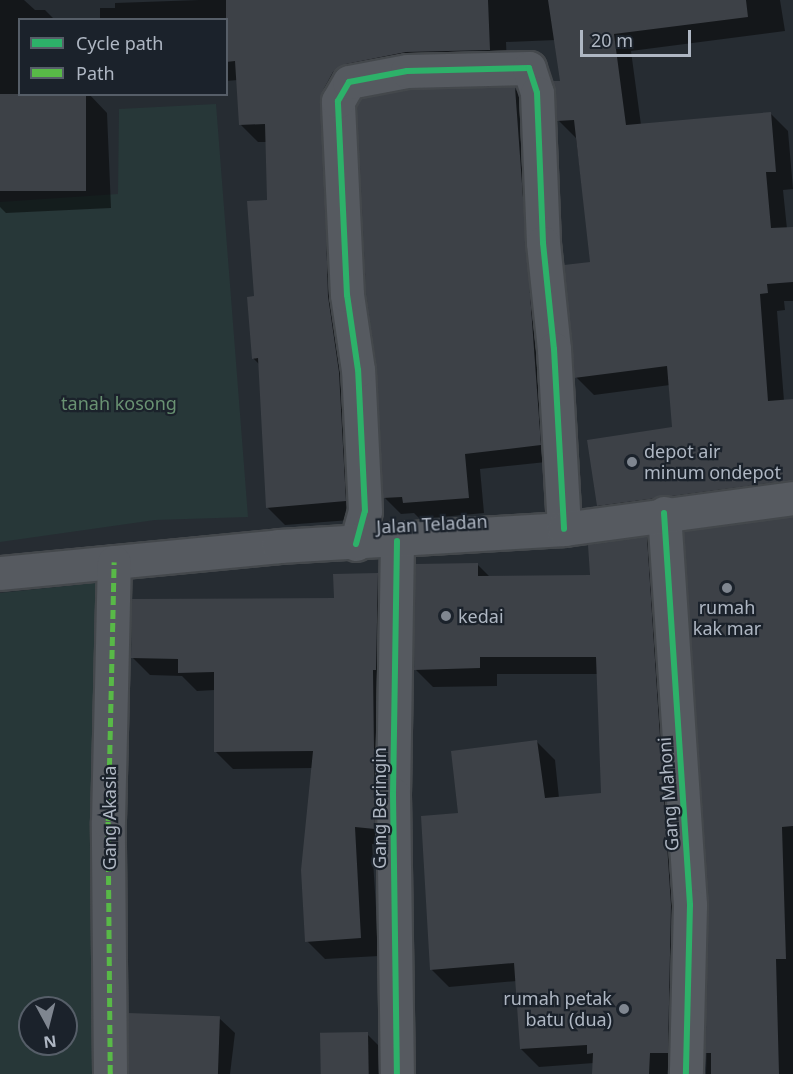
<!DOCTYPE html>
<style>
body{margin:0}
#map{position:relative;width:793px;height:1074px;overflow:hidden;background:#262c32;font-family:"Noto Sans",sans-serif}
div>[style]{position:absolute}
.green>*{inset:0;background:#273738}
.shadow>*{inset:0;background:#0007}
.building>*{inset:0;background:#3d4147;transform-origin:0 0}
.roads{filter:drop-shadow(2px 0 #44484c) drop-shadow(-2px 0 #44484c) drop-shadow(0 2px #44484c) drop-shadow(0 -2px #44484c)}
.street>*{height:33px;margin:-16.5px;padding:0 16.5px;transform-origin:16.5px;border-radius:16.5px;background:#565a60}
.quiet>*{height:4.5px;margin-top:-2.25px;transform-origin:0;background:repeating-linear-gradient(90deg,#58b947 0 9px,transparent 0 13.5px)}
.cycleway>*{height:6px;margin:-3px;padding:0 3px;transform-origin:3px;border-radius:3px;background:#2db169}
.dots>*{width:16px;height:16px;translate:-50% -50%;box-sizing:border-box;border:3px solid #1b222b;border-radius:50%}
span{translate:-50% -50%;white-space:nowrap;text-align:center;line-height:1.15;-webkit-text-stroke:4.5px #1b222b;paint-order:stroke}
.park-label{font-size:18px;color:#699272}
.poi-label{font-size:18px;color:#afb7c3}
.left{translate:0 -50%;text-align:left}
.right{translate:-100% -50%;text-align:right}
.street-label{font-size:18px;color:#afb7c3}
.legend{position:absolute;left:18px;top:18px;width:210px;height:78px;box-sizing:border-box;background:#1b222b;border:2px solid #565e68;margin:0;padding:8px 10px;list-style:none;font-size:18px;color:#afb7c3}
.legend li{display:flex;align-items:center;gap:12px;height:30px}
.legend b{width:30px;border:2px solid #565e68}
.north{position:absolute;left:18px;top:996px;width:60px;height:60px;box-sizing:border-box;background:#1b222b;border:2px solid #565e68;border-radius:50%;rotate:173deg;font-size:16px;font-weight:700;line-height:24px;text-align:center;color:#afb7c3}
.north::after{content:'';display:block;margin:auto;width:21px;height:27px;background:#7f8690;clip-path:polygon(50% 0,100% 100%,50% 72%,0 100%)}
.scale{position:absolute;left:580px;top:30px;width:111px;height:27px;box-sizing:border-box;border:3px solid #afb7c3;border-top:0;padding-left:8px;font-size:18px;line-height:21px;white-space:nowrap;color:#afb7c3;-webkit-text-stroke:4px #1b222b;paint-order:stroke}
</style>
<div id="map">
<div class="green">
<div style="clip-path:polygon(216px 104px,248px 517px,155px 520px,0 542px,0 202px,118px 194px,119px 109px)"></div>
<div style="clip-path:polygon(evenodd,104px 582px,103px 1074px,0 1074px,0 593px,104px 582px,30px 1008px,66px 1008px,66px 1044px,30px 1044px,30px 1008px)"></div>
</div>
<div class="shadow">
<div style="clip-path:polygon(0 0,24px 0,35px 10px,45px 10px,55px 20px,20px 20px,20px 94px,89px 94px,107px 113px,111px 208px,6px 213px,0 207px)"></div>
<div style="clip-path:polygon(199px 0,780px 0,785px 31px,631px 51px,641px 125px,770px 113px,788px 131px,793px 189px,783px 190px,787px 229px,793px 228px,793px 301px,784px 301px,785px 310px,777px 311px,784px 401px,793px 400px,793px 499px,616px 523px,598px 505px,673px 428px,670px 385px,594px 395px,576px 377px,592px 264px,576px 138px,558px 120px,562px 82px,556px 40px,506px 42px,507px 67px,350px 90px,363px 519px,285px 525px,267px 507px,260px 365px,253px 358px,256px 298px,269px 201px,267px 142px,258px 142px,241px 125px,238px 80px,226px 81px,226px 20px,100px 20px,100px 8px,115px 8px,115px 3px)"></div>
<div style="clip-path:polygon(515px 89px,531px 105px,556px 461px,480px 469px,484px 513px,420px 519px,414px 513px,401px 514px,385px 498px)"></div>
<div style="clip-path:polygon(793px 518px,793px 1074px,706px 1074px,710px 905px)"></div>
<div style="clip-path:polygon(646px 538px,664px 556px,685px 1074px,594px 1074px,594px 1063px,539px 1067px,521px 1049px,517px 981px,449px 987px,431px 969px,460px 815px,537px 742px,555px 760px,559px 798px,602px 795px,599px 674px,497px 674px,497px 686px,433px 687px,415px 669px,477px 564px,490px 577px,591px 577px)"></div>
<div style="clip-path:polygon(377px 574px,395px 592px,392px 846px,372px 844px,379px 956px,325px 959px,307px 941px,312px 768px,233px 769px,215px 751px,215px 690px,197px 691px,182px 676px,150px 675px,132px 657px,336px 600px)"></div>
<div style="clip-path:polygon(219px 1018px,235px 1033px,230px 1074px,130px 1074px)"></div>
<div style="clip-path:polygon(367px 1034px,383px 1050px,384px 1074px,322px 1074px)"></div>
</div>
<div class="building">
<div style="clip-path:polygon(226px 0,488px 0,490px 50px,406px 52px,346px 64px,333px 72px,322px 92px,328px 296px,339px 372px,346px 501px,266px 508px,258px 358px,252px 359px,247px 297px,254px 296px,247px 201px,267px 200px,265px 124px,239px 125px,235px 61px,226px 62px)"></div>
<div style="clip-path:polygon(548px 0,746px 0,748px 17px,614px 34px,626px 125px,771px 112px,776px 172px,766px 172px,771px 228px,793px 227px,793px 282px,767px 284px,768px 293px,760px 294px,768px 401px,793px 399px,793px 480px,597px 506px,587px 440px,672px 427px,667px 366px,574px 378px,564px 265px,590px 262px,574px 120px,557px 121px,553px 81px,560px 81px)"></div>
<div style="clip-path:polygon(515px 87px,541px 445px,465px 454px,469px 498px,403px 503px,402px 497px,383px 498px,377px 369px,366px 293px,357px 106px,361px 99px,409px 90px)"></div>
<div style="left:0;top:94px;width:86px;height:97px"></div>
<div style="clip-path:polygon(793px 517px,793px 826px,782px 827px,786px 959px,776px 959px,779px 1074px,711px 1074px,711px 1053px,705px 1053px,709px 904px,684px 532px)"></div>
<div style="clip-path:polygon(647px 537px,671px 905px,668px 1053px,650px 1053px,649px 1074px,592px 1074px,593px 1053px,587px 1054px,587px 1045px,520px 1049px,514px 963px,430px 970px,421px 816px,458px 813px,451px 751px,537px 740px,545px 798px,601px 793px,596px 657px,480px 657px,480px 668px,414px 670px,415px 564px,478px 563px,478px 576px,590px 575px,588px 545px)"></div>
<div style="clip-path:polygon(378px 573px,376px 670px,373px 670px,375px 829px,355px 827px,361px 938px,305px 942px,301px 870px,313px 751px,214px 752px,214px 672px,178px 673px,178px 659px,131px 658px,132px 599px,334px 598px,333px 574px)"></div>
<div style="left:128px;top:1013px;width:92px;height:61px;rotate:2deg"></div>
<div style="left:368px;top:1032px;width:42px;height:48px;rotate:89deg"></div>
</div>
<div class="roads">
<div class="street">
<div style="left:664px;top:513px;width:393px;rotate:86.2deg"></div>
<div style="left:690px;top:905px;width:169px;rotate:91.4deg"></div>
<div style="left:397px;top:541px;width:253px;rotate:90.9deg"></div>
<div style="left:393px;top:794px;width:280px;rotate:89.2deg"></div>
<div style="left:356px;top:544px;width:34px;rotate:-75deg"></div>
<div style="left:365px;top:511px;width:141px;rotate:-92.8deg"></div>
<div style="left:358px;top:370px;width:76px;rotate:-98.3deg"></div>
<div style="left:347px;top:295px;width:194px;rotate:-92.7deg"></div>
<div style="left:338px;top:101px;width:22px;rotate:-60deg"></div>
<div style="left:349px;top:82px;width:59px;rotate:-10.7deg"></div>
<div style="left:407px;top:71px;width:122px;rotate:-1.4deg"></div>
<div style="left:529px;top:68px;width:26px;rotate:72deg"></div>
<div style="left:537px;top:93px;width:150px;rotate:87.7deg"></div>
<div style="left:543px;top:243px;width:107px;rotate:84.1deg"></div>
<div style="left:554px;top:349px;width:180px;rotate:86.8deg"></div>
<div style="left:0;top:573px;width:280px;rotate:-5.5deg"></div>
<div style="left:279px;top:546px;width:286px;rotate:-3.4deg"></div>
<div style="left:564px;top:529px;width:231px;rotate:-7.7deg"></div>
<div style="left:110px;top:1074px;width:253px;rotate:-90.5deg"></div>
<div style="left:108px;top:821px;width:259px;rotate:-88.7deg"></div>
</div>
</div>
<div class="quiet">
<div style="left:110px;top:1074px;width:253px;rotate:-90.5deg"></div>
<div style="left:108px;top:821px;width:259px;rotate:-88.7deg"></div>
</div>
<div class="cycleway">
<div style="left:664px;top:513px;width:393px;rotate:86.2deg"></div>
<div style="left:690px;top:905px;width:169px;rotate:91.4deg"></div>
<div style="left:397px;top:541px;width:253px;rotate:90.9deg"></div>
<div style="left:393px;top:794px;width:280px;rotate:89.2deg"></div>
<div style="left:356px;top:544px;width:34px;rotate:-75deg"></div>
<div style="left:365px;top:511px;width:141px;rotate:-92.8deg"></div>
<div style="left:358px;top:370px;width:76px;rotate:-98.3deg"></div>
<div style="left:347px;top:295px;width:194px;rotate:-92.7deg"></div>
<div style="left:338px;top:101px;width:22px;rotate:-60deg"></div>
<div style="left:349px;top:82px;width:59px;rotate:-10.7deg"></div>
<div style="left:407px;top:71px;width:122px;rotate:-1.4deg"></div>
<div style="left:529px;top:68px;width:26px;rotate:72deg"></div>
<div style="left:537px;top:93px;width:150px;rotate:87.7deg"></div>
<div style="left:543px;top:243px;width:107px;rotate:84.1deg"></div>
<div style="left:554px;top:349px;width:180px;rotate:86.8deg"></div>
</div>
<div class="dots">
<div style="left:632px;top:462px;background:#7f8690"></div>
<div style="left:727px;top:588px;background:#7f8690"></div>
<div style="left:446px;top:616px;background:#7f8690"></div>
<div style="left:624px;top:1009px;background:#7f8690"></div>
</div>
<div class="park-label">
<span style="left:119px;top:403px">tanah kosong</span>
</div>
<div class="poi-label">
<span class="left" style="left:644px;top:462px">depot air<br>minum ondepot</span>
<span style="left:727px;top:618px">rumah<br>kak mar</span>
<span class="left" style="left:458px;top:616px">kedai</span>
<span class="right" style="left:612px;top:1009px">rumah petak<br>batu (dua)</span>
</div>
<div class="street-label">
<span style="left:432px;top:524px;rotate:-3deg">Jalan Teladan</span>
<span style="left:668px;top:794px;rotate:-94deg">Gang Mahoni</span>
<span style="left:379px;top:808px;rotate:-90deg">Gang Beringin</span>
<span style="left:109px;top:818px;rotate:-90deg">Gang Akasia</span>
</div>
<ul class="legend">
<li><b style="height:8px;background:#2db169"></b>Cycle path</li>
<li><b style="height:8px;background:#58b947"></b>Path</li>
</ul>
<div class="north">N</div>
<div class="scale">20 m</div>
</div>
